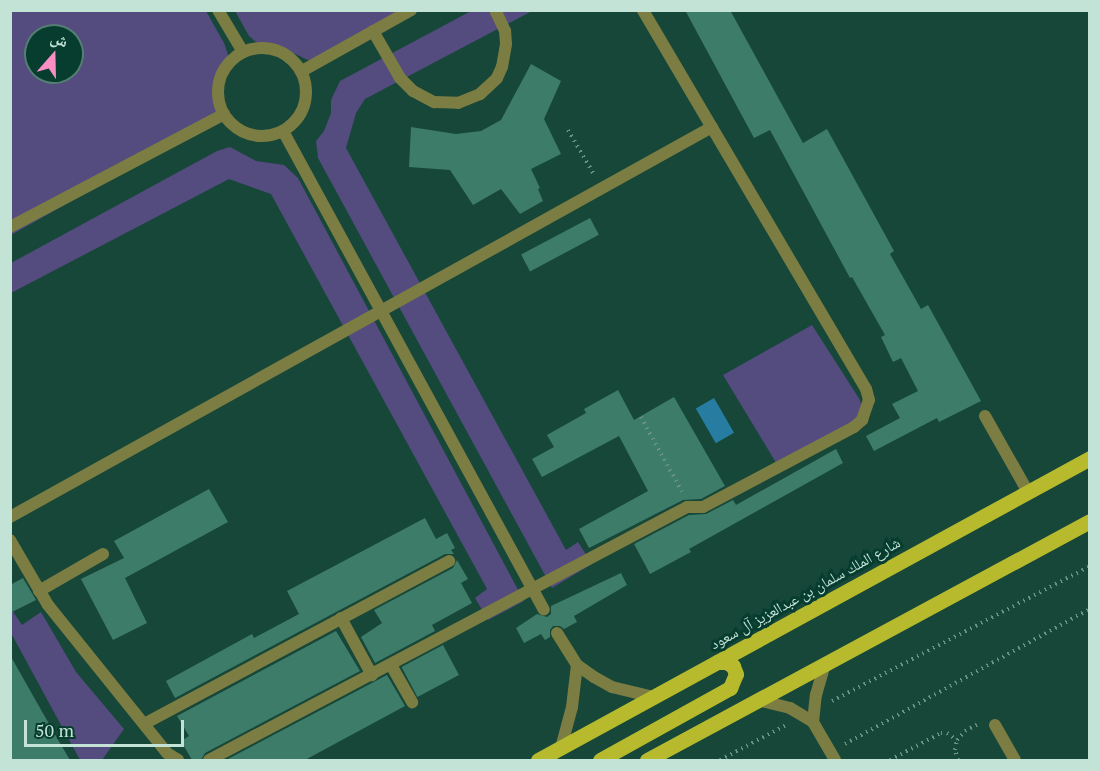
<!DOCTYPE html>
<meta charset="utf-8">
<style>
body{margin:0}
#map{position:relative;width:1100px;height:771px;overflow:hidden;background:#164739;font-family:"PT Serif","Noto Naskh Arabic",serif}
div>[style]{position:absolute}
.green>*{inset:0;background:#544b7f}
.water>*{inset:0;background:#277da1;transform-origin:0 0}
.building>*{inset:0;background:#3d7c68;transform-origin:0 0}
.path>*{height:4px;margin-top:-2px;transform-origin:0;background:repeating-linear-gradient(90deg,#6a9386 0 1.5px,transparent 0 6px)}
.service>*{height:12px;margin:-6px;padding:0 6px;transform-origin:6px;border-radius:6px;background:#7b7d42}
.service>.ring{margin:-6px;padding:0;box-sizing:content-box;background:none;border:12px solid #7b7d42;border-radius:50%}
.primary>*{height:15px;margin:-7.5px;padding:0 7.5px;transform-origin:7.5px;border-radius:7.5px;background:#b8ba2d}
span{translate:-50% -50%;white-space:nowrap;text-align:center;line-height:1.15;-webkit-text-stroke:6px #073d2f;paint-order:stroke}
.street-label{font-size:15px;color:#c4e3d7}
.frame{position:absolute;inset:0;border:12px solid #c4e3d7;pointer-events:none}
.north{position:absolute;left:24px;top:24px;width:60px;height:60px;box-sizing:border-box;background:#073d2f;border:2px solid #537f72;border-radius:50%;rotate:20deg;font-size:16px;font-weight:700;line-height:24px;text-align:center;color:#c4e3d7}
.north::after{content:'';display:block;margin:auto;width:21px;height:27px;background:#fb8fc4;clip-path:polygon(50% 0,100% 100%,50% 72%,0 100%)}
.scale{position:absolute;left:24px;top:720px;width:160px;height:27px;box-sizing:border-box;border:3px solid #c4e3d7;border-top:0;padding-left:8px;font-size:18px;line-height:21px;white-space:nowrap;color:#c4e3d7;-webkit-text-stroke:4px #073d2f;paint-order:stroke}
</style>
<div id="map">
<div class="green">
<div style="clip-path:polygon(evenodd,11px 11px,206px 11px,224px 43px,232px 66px,222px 75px,218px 86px,218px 109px,204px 127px,11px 235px,11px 11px,36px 36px,72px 36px,72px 72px,36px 72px,36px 36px)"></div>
<div style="clip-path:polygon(235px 11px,410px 11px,323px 59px,308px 60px,280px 47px,262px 47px,249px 36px)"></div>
<div style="clip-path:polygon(471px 11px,532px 11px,365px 99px,356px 113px,346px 148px,566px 550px,578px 542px,592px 564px,552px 588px,318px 158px,316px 141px,324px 131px,331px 113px,331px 100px,340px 81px)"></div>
<div style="clip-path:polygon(230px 147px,256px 161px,284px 165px,298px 178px,524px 601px,488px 620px,475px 598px,487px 589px,271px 194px,229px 179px,11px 293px,11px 263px,217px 151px)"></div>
<div style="clip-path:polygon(812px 325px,860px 400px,863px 412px,854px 431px,778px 466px,723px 375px)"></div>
<div style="clip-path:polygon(10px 607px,22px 625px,41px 612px,76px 672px,124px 729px,102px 760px,80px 760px,11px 633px)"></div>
</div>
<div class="water">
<div style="left:714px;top:398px;width:40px;height:21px;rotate:60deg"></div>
</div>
<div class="building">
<div style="clip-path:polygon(685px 10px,730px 10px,803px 143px,827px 129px,894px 251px,890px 254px,921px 309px,928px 305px,981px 401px,939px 422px,937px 418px,874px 451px,866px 436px,900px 418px,892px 404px,918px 391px,901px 358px,893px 362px,881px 337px,885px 335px,852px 277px,850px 278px,770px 130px,754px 138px)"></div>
<div style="clip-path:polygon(531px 64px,561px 81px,544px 119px,561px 154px,531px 169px,540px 188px,538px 189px,543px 201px,520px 214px,501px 189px,473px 205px,450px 170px,409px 167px,411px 127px,456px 134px,481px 131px,501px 120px)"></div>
<div style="left:590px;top:218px;width:19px;height:78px;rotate:62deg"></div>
<div style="clip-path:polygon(618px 390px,634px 420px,674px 397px,725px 486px,701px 499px,683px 500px,589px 548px,579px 529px,648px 491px,619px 436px,542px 477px,532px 459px,554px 447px,547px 435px,586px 413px,584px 409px)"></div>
<div style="clip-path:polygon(836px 449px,843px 463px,689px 549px,691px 552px,650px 574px,634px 544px,689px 515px,706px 514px,733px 500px,736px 505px)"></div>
<div style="clip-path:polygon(209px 489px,228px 522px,125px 578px,147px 623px,113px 640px,81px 579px,124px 558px,114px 541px)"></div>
<div style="clip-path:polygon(425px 518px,436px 539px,447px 533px,455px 548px,451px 550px,454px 554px,445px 554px,175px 698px,166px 681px,252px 634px,254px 638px,299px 614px,287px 591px)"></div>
<div style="clip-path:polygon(457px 560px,468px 579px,461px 583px,472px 603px,432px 625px,435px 631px,375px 663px,361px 637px,382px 623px,374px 610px,453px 568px)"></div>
<div style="clip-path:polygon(621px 573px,627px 585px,574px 616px,577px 622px,564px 629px,560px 626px,553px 626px,550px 630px,550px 637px,545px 640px,541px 634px,524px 643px,516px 628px,537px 614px,547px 617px,551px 614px,551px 606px)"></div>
<div style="clip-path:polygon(23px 578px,36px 600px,10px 613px,10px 585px)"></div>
<div style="clip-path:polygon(336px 631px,360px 671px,205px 753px,201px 760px,192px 760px,181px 741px,189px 736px,177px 716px)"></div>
<div style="left:443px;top:645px;width:34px;height:47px;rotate:62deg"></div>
<div style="clip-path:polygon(10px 655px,57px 738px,70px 760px,10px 760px)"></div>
<div style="clip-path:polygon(387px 675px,405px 706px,305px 760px,226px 760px)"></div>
</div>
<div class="path">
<div style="left:568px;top:130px;width:53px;rotate:59.6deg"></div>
<div style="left:641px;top:417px;width:85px;rotate:61.3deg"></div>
<div style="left:832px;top:701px;width:291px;rotate:-27.6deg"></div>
<div style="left:845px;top:744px;width:280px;rotate:-28.9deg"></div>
<div style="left:720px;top:760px;width:77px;rotate:-27.9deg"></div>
<div style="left:890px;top:760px;width:58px;rotate:-27.9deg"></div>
<div style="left:941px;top:733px;width:6px"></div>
<div style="left:947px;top:733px;width:12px;rotate:35deg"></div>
<div style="left:958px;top:760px;width:10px;rotate:-107deg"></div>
<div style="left:955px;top:750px;width:10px;rotate:-79deg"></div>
<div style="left:957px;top:740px;width:12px;rotate:-48deg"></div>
<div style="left:965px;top:731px;width:17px;rotate:-28deg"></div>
</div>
<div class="service">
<div style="left:218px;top:10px;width:49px;rotate:59.2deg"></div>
<div style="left:373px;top:31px;width:54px;rotate:60.1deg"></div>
<div style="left:400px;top:78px;width:18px;rotate:45deg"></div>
<div style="left:413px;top:91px;width:24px;rotate:28deg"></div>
<div style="left:434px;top:102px;width:24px;rotate:2deg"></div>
<div style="left:458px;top:103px;width:24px;rotate:-22deg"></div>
<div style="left:480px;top:94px;width:23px;rotate:-43deg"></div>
<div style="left:497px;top:78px;width:12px;rotate:-66deg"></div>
<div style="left:502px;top:67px;width:23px;rotate:-80deg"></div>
<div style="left:506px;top:44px;width:13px;rotate:-94deg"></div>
<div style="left:505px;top:31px;width:23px;rotate:-115deg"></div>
<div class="ring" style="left:218px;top:48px;width:76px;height:76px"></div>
<div style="left:302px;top:71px;width:125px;rotate:-29.2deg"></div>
<div style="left:283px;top:131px;width:545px;rotate:61.41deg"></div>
<div style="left:10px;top:227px;width:242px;rotate:-27.8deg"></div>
<div style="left:985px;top:416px;width:87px;rotate:60.5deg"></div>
<div style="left:10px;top:517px;width:803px;rotate:-29.05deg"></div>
<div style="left:10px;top:540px;width:75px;rotate:59.7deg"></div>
<div style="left:48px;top:605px;width:190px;rotate:51.2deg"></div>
<div style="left:167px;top:753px;width:13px;rotate:32deg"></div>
<div style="left:39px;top:591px;width:74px;rotate:-30deg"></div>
<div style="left:341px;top:618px;width:65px;rotate:61.5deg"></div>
<div style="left:557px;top:633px;width:38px;rotate:58deg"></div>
<div style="left:577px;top:665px;width:21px;rotate:35deg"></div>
<div style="left:594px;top:677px;width:21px;rotate:29deg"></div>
<div style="left:612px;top:687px;width:42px;rotate:13.7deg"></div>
<div style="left:391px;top:665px;width:43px;rotate:60.4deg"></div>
<div style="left:758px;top:700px;width:33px;rotate:14deg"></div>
<div style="left:790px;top:708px;width:27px;rotate:31deg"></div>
<div style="left:813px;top:722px;width:44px;rotate:59.9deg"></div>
<div style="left:813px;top:722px;width:27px;rotate:-84deg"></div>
<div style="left:816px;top:695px;width:32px;rotate:-74deg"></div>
<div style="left:144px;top:724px;width:346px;rotate:-28.1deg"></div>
<div style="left:995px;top:725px;width:40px;rotate:60.3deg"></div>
<div style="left:561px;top:748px;width:42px;rotate:-75deg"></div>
<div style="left:572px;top:707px;width:42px;rotate:-83.2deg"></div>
<div style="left:209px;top:760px;width:541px;rotate:-27.89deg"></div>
<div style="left:687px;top:507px;width:16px"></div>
<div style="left:703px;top:507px;width:171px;rotate:-27.9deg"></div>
<div style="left:854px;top:427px;width:11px;rotate:-41deg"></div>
<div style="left:862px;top:420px;width:21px;rotate:-71deg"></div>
<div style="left:869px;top:400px;width:11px;rotate:-105deg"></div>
<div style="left:866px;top:389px;width:440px;rotate:-120.5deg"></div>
</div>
<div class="primary">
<div style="left:538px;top:760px;width:629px;rotate:-28.68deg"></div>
<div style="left:600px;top:760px;width:149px;rotate:-29deg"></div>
<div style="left:730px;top:688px;width:15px;rotate:-67deg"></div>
<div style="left:736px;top:674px;width:9px;rotate:-111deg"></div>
<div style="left:733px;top:666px;width:8px;rotate:-150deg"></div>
<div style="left:726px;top:662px;width:9px;rotate:180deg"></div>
<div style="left:647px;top:760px;width:503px;rotate:-28.35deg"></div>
</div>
<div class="street-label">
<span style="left:805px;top:593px;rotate:-29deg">شارع الملك سلمان بن عبدالعزيز آل سعود</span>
</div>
<div class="frame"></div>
<div class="north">ش</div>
<div class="scale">50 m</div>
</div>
